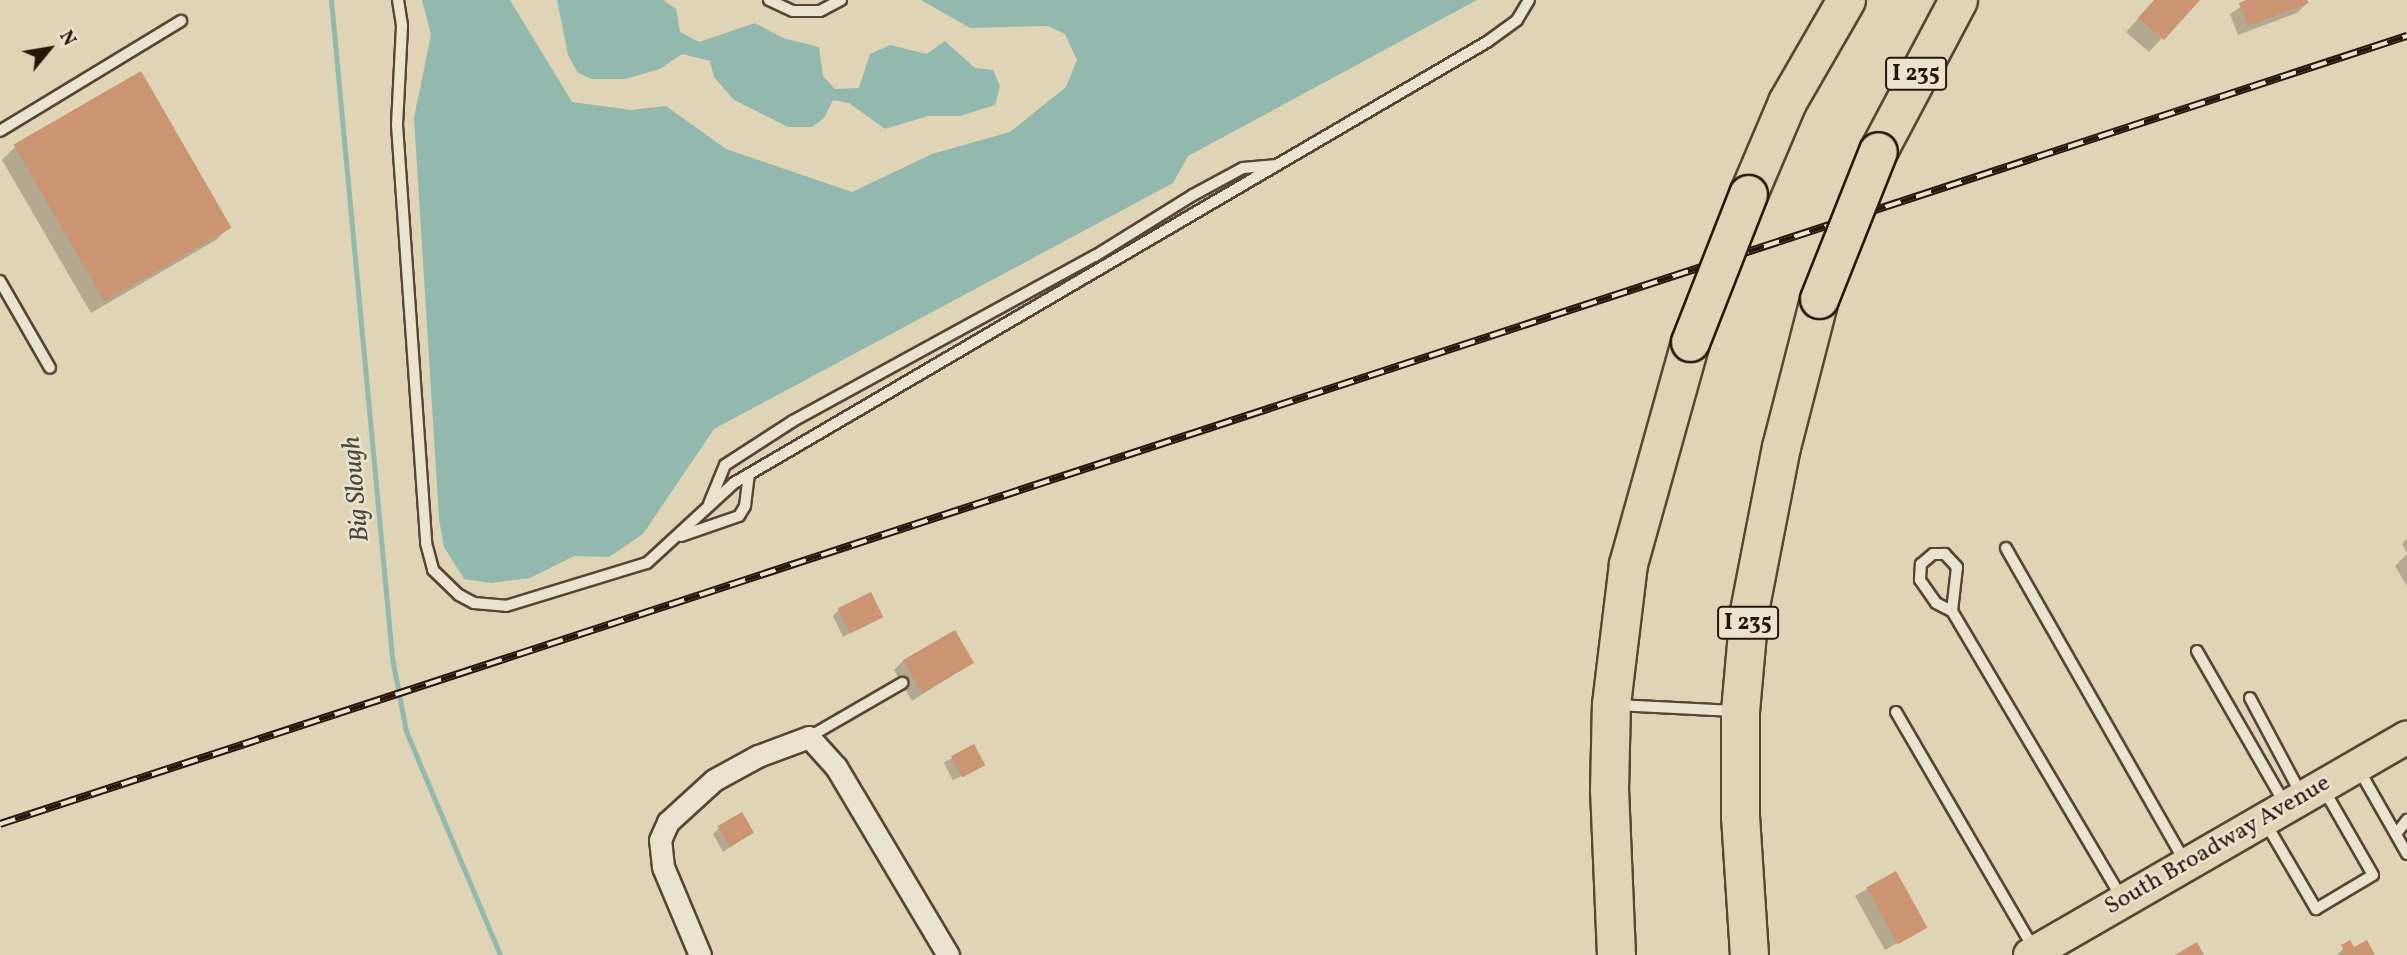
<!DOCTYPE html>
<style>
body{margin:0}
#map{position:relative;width:2407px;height:955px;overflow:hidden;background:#dfd4b5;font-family:Vollkorn,serif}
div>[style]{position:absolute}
.water>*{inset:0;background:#93b8ae}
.shadow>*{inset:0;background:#0003;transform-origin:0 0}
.stream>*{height:5px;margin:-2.5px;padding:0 2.5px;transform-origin:2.5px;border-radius:2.5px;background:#93b8ae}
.building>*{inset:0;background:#cb9473;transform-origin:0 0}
.roads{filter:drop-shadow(2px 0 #564636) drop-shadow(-2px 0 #564636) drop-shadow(0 2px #564636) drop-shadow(0 -2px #564636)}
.service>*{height:10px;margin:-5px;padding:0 5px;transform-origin:5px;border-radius:5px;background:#eae3cf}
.minor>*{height:21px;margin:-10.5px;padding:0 10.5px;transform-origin:10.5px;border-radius:10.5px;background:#eae3cf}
.primary>*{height:32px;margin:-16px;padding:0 16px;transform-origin:16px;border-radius:16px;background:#dfd4b5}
.motorway>*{height:37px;margin:-18.5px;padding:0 18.5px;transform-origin:18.5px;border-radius:18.5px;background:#dfd4b5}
.rail>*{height:8px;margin-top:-4px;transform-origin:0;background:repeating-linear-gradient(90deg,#eae3cf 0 16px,#29160b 0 32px);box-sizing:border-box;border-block:2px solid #29160b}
.bridges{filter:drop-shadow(2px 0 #29160b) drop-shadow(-2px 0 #29160b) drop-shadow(0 2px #29160b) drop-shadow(0 -2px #29160b)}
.motorway-bridge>*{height:37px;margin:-18.5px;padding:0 18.5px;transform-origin:18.5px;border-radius:18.5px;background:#dfd4b5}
span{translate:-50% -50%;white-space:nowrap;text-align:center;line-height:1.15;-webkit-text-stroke:5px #eae3cf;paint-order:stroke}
.shield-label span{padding:2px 5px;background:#eae3cf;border:2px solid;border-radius:5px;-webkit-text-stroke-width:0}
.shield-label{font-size:23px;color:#29160b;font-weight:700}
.street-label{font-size:24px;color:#29160b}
.water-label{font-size:26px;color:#49473c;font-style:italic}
.north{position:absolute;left:14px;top:14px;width:70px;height:70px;-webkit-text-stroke:5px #eae3cf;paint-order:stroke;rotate:60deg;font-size:19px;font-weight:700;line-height:28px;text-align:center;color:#29160b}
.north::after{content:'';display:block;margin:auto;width:24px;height:32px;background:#29160b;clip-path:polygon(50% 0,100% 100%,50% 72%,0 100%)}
</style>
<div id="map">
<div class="water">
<div style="clip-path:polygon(422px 0,510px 0,572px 102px,631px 110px,666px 106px,726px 149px,852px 192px,932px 154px,1010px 132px,1066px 87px,1077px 60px,1065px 34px,1048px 26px,970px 28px,921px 0,1477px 0,1188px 156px,1173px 183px,714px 429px,643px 534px,609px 557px,574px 556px,530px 578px,491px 583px,464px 579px,444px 547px,439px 519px,414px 118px,431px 35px)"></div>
<div style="clip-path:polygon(663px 0,676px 9px,680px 32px,699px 42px,755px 23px,783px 38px,819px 47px,823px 76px,835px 89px,859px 88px,870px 54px,890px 45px,927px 54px,945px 41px,975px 68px,993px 70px,1000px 86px,995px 105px,960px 116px,928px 116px,885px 129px,849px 103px,833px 100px,824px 118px,812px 127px,788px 127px,734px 100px,714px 77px,710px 61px,682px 54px,660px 69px,625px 79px,592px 79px,578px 73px,568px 55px,557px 0)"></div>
</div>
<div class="shadow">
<div style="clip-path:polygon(2155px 0,2197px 0,2149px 52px,2126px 32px)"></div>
<div style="clip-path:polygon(2251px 0,2306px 0,2307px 3px,2297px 13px,2238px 35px,2230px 14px)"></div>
<div style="clip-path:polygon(140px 74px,229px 227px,216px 240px,91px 313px,2px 160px,15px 147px)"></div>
<div style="clip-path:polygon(2407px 538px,2407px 553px,2402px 544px)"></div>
<div style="clip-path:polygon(2407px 554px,2407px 586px,2395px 566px)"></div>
<div style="clip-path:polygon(839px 609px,881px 616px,843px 637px,833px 616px)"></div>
<div style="clip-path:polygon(904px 660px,972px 663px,912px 701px,894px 670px)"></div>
<div style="left:974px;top:747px;width:20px;height:34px;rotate:63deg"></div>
<div style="clip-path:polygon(719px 828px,752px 833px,723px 852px,713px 834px)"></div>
<div style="left:1896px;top:873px;width:62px;height:47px;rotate:61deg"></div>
<div style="clip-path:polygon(2349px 942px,2353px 949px,2373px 955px,2337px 955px)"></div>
</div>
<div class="stream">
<div style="left:331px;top:0;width:661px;rotate:84.7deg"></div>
<div style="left:392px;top:658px;width:74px;rotate:79.1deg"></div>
<div style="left:406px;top:731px;width:243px;rotate:67.2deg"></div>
</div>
<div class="building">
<div style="clip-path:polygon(2154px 0,2200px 0,2164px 40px,2138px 18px)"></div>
<div style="clip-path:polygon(2246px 0,2307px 0,2309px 3px,2248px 26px,2239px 3px)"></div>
<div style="left:141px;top:71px;width:181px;height:147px;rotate:60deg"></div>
<div style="left:871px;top:592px;width:28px;height:37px;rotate:64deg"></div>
<div style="left:955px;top:630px;width:38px;height:60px;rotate:60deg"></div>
<div style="left:974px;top:744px;width:24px;height:26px;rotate:62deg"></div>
<div style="left:742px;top:812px;width:24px;height:28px;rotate:60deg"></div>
<div style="left:1896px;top:871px;width:65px;height:34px;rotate:61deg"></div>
<div style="clip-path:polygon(2350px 940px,2354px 947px,2367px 940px,2375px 955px,2340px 955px,2345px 952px,2341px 945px)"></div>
<div style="clip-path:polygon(2197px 942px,2204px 955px,2175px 955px)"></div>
</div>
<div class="roads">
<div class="service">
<div style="left:398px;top:0;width:26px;rotate:81deg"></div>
<div style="left:402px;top:26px;width:99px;rotate:92.9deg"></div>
<div style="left:397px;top:125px;width:419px;rotate:86deg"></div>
<div style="left:426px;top:543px;width:28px;rotate:75deg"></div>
<div style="left:433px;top:570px;width:36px;rotate:44deg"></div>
<div style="left:459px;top:595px;width:17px;rotate:28deg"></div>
<div style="left:474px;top:603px;width:32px;rotate:5deg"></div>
<div style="left:506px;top:606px;width:147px;rotate:-17deg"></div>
<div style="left:647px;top:563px;width:118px;rotate:-42.6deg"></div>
<div style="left:734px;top:483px;width:873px;rotate:-30.36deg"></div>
<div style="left:1487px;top:42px;width:37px;rotate:-36deg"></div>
<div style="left:1517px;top:20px;width:23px;rotate:-59deg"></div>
<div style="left:769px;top:0;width:26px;rotate:25deg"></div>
<div style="left:793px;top:11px;width:27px"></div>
<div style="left:820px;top:11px;width:24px;rotate:-28deg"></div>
<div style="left:0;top:131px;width:212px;rotate:-31.3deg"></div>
<div style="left:0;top:281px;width:100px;rotate:60.1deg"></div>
<div style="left:709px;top:504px;width:42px;rotate:-67.7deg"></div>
<div style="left:725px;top:465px;width:81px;rotate:-32.9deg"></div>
<div style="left:793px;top:421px;width:344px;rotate:-28.7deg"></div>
<div style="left:1095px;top:256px;width:115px;rotate:-31.9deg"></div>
<div style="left:1193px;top:195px;width:57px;rotate:-28.4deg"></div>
<div style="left:1243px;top:168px;width:34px;rotate:-5deg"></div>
<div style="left:681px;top:536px;width:61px;rotate:-19deg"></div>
<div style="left:739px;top:516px;width:12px;rotate:-59deg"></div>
<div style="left:745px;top:506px;width:32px;rotate:-83deg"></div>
<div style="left:2006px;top:548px;width:361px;rotate:60.3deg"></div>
<div style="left:1952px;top:611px;width:44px;rotate:-83.5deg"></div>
<div style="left:1957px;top:567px;width:18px;rotate:-133deg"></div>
<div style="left:1945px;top:554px;width:12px;rotate:180deg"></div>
<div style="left:1933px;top:554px;width:16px;rotate:140deg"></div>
<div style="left:1921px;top:564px;width:16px;rotate:94deg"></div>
<div style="left:1920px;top:580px;width:28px;rotate:55deg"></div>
<div style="left:1936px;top:603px;width:18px;rotate:27deg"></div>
<div style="left:1952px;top:611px;width:334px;rotate:59.4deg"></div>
<div style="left:2197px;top:651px;width:177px;rotate:60.1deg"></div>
<div style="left:2250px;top:698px;width:109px;rotate:62deg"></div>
<div style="left:1617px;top:705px;width:117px;rotate:2.9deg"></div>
<div style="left:1896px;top:712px;width:274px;rotate:59.8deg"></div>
<div style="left:809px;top:737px;width:108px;rotate:-30.1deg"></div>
<div style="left:2358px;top:768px;width:99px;rotate:60.3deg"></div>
<div style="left:2265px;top:822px;width:101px;rotate:59.6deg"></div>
<div style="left:2316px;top:909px;width:66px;rotate:-30.8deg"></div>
<div style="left:2373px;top:875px;width:100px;rotate:-119.9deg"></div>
<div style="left:2396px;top:834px;width:18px;rotate:-52deg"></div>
</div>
<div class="minor">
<div style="left:700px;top:955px;width:95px;rotate:-112.8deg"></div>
<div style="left:663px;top:867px;width:27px;rotate:-96deg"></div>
<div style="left:660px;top:840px;width:20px;rotate:-66deg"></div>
<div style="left:668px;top:822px;width:62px;rotate:-42.4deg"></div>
<div style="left:714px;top:780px;width:50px;rotate:-28.6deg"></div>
<div style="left:758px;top:756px;width:54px;rotate:-20.4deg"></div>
<div style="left:809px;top:737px;width:40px;rotate:48deg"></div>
<div style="left:836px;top:767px;width:219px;rotate:59.2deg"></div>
</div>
<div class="primary">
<div style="left:2030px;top:955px;width:435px;rotate:-30deg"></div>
</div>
<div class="motorway">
<div style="left:1878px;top:151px;width:171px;rotate:-62.1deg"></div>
<div style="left:1748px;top:194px;width:100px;rotate:-67deg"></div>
<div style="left:1787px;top:102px;width:118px;rotate:-60deg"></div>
<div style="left:1616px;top:955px;width:165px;rotate:-92.4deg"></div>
<div style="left:1609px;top:790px;width:86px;rotate:-88.7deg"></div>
<div style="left:1611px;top:704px;width:141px;rotate:-83.1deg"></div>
<div style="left:1628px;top:564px;width:230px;rotate:-74.4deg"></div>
<div style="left:1749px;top:955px;width:139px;rotate:-93.7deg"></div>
<div style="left:1740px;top:816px;width:105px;rotate:-90deg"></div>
<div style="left:1740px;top:711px;width:100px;rotate:-84.9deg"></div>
<div style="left:1749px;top:611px;width:167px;rotate:-79deg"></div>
<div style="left:1781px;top:447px;width:153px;rotate:-75.6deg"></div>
</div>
</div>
<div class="rail">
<div style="left:0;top:824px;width:2533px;rotate:-18.13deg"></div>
</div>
<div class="bridges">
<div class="motorway-bridge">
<div style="left:1819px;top:299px;width:159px;rotate:-68.3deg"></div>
<div style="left:1690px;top:342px;width:159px;rotate:-68.6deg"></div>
</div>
</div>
<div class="shield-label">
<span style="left:1916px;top:74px">I 235</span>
<span style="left:1748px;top:623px">I 235</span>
</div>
<div class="street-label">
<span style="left:2218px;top:846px;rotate:-30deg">South Broadway Avenue</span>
</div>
<div class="water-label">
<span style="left:357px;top:489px;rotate:-95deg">Big Slough</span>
</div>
<div class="north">N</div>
</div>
